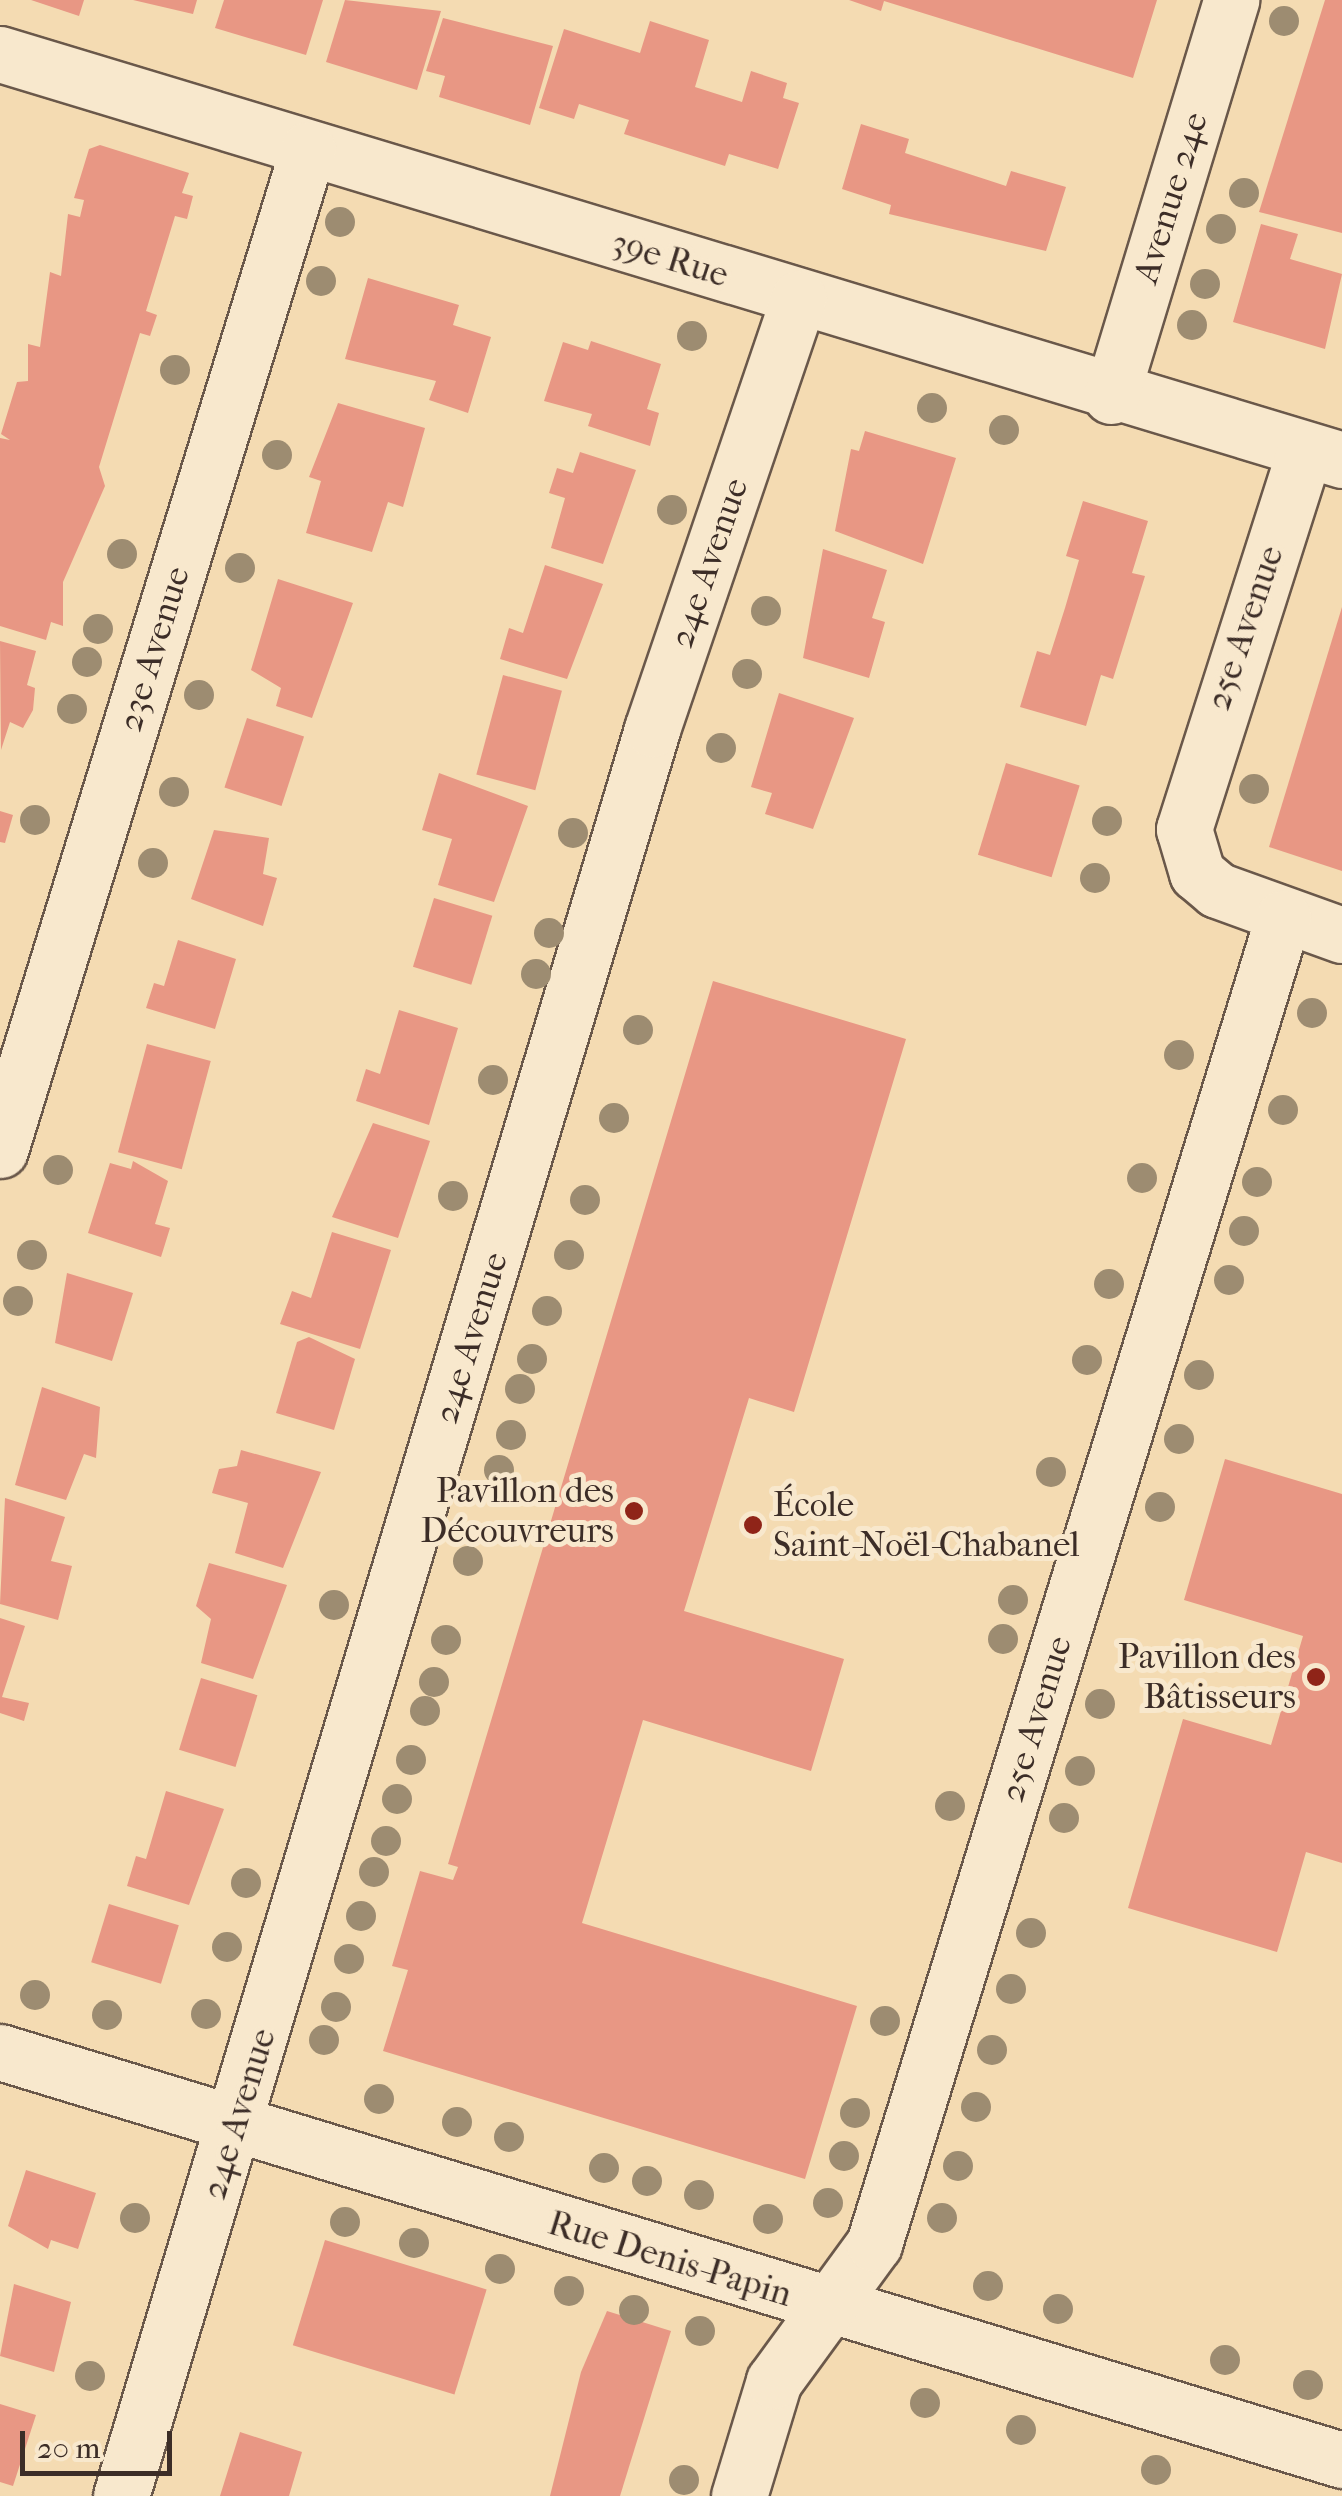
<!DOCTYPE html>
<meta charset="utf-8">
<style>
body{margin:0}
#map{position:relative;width:1342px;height:2496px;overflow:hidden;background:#f4dbb2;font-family:"IM FELL French Canon",serif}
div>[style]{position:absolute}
.building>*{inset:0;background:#e89784;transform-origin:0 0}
.roads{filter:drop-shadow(2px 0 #6a584a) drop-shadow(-2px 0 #6a584a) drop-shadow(0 2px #6a584a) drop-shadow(0 -2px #6a584a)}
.minor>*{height:55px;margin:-27.5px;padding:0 27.5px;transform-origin:27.5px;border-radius:27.5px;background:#f8e8cd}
.trees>*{width:30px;height:30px;margin:-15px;border-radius:50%;background:#9d8c71}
.dots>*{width:28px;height:28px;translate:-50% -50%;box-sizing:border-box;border:5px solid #f8e8cd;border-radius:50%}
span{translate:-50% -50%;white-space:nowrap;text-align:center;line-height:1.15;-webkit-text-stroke:10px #f8e8cd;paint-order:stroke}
.street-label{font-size:35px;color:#3c2d27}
.poi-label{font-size:35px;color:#3c2d27}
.right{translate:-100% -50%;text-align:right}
.left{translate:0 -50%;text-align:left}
.scale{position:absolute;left:20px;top:2431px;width:152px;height:45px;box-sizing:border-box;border:5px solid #3c2d27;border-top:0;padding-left:12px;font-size:30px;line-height:35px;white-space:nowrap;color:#3c2d27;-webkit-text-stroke:8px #f8e8cd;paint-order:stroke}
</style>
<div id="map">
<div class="building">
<div style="clip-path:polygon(31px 0,84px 0,79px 16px)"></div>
<div style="clip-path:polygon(133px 0,197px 0,193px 14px)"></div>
<div style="clip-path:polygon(224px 0,323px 0,306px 55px,215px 28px)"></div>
<div style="clip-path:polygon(345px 0,441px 11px,417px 90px,326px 62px)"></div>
<div style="clip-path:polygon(849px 0,1157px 0,1133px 78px,884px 1px,881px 11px)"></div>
<div style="clip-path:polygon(1325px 0,1342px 0,1342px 233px,1259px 212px)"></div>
<div style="clip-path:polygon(443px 18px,553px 46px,530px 125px,439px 97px,445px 76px,426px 71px)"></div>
<div style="clip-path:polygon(650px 21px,709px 40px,695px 87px,742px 102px,751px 71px,787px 83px,783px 98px,799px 103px,778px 169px,729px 154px,725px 166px,624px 134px,629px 120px,579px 104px,574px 119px,539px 108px,564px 29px,640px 53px)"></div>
<div style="clip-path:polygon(861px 124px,909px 139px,905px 153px,1006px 186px,1011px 171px,1066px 187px,1046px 251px,889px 214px,891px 205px,842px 189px)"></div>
<div style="clip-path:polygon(100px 145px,189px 173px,182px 193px,193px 196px,187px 219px,175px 216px,146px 311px,157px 315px,150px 336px,140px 333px,99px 467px,105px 486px,63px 582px,63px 626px,51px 622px,46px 640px,0 626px,0 438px,10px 440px,1px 434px,17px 382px,28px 381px,28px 344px,40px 347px,50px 272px,61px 276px,68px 214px,80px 217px,84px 200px,74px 198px,89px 149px)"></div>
<div style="clip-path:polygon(1261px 224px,1298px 234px,1290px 259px,1342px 274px,1325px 349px,1233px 322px)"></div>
<div style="clip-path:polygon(368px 278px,459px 305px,453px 325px,491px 337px,468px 413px,429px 400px,436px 381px,345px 359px)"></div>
<div style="clip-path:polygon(591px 341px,661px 364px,647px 409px,659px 413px,650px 446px,588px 426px,592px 414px,544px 401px,563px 342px,588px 350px)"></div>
<div style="clip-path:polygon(338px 403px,425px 428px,403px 507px,388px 502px,372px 552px,306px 533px,321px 481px,309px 477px)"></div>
<div style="clip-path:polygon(865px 431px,956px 458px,923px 564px,835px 531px,851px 449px,859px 451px)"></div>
<div style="clip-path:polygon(580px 452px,636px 470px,603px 564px,551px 548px,565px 498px,549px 493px,557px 468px,573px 473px)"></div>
<div style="clip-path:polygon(1083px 501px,1148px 521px,1132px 573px,1145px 576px,1113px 679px,1101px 675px,1086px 726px,1020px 707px,1037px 651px,1050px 655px,1065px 608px,1079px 560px,1066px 556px)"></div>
<div style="clip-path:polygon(823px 549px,887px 570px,872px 618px,885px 622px,869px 678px,803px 658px)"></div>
<div style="clip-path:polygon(545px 565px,603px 584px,567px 679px,500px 659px,509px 628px,523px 633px)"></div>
<div style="clip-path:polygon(278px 579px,353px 603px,312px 718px,276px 706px,281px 688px,251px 670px)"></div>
<div style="clip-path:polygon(1342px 607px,1342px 871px,1269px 847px)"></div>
<div style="clip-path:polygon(0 641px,36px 651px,27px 685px,35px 688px,33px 710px,23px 728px,10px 722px,1px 750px)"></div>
<div style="left:503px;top:675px;width:61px;height:103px;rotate:15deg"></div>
<div style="clip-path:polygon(779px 693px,854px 718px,813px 829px,765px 814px,772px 793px,751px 787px)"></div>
<div style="left:247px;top:718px;width:60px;height:73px;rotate:18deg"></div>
<div style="left:1006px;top:763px;width:77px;height:96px;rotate:17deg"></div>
<div style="clip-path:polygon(439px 773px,528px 806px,494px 902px,438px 885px,452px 839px,422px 830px)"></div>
<div style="clip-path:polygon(0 811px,13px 815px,5px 843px,0 842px)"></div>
<div style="clip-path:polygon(214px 830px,269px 838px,263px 874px,277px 878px,263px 926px,191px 899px)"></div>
<div style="left:434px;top:898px;width:61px;height:72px;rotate:17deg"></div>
<div style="clip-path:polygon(178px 940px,236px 959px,215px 1029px,146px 1008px,154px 983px,164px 986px)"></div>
<div style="clip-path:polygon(713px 981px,906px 1039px,794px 1412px,749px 1398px,684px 1611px,844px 1659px,811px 1771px,643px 1720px,582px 1923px,857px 2006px,805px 2179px,383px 2051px,408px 1970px,392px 1966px,420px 1871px,453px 1880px,458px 1867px,448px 1864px)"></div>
<div style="clip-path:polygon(399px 1010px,458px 1028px,429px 1125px,356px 1101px,366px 1069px,380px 1074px)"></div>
<div style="left:147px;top:1044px;width:66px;height:112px;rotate:15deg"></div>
<div style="clip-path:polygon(373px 1123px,430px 1141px,398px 1238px,332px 1217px)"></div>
<div style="clip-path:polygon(133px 1161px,168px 1181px,155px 1224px,170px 1228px,161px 1257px,88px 1233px,110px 1163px,131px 1169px)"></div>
<div style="clip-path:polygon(332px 1232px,391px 1250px,360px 1349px,280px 1324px,292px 1291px,311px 1298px)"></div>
<div style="clip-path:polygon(67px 1273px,133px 1293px,112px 1361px,55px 1343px)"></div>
<div style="clip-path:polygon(309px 1337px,355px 1359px,334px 1430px,276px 1413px,297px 1342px)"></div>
<div style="clip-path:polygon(42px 1387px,100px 1407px,96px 1458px,84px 1454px,66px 1500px,15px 1485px)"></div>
<div style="clip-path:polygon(241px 1450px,321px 1472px,283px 1568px,235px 1553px,248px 1503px,212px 1493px,219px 1469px,237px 1466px)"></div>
<div style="clip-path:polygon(1225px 1459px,1342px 1494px,1342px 1863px,1306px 1852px,1277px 1952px,1128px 1908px,1183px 1719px,1271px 1745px,1303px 1636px,1184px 1600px)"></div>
<div style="clip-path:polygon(5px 1498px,65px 1517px,51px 1561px,72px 1566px,58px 1620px,0 1604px)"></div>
<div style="clip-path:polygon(209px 1563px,287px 1585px,253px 1679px,201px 1663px,211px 1619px,196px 1606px)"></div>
<div style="clip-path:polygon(0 1618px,25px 1626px,2px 1697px,29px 1703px,24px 1721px,0 1713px)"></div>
<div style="left:201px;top:1678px;width:59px;height:75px;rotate:17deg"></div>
<div style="clip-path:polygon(166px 1791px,224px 1809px,189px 1905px,127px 1886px,136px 1856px,146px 1859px)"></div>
<div style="left:109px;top:1904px;width:73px;height:61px;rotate:17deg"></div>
<div style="clip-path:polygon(26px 2170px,96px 2193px,78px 2249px,51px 2240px,48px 2249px,8px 2226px)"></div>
<div style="left:325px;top:2240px;width:169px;height:110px;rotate:17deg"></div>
<div style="clip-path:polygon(14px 2284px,71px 2302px,54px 2372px,0 2356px)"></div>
<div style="clip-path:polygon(607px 2311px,671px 2331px,620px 2496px,550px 2496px,581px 2372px)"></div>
<div style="clip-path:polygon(0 2404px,36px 2415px,13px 2486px,0 2482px)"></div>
<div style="clip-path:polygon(240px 2432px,302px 2452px,289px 2496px,220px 2496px)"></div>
</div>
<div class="roads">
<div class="minor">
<div style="left:0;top:54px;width:1402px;rotate:16.83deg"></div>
<div style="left:1111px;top:396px;width:414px;rotate:-73.1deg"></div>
<div style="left:1304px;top:453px;width:395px;rotate:107.7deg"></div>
<div style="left:1184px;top:829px;width:46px;rotate:73.5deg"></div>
<div style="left:1197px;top:873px;width:26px;rotate:40deg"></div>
<div style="left:1217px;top:890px;width:133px;rotate:19.8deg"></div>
<div style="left:0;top:1150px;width:1047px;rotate:-72.9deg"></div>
<div style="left:0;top:2052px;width:1403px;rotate:16.91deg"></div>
<div style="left:121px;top:2496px;width:1845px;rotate:-73.27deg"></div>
<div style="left:652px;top:729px;width:455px;rotate:-71.2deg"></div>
<div style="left:739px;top:2496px;width:120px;rotate:-73.1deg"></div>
<div style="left:774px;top:2381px;width:170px;rotate:-53.9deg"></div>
<div style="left:874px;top:2244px;width:1388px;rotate:-72.86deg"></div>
</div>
</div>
<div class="trees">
<div style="left:1284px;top:21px"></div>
<div style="left:1244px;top:193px"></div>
<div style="left:340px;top:222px"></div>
<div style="left:1221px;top:229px"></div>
<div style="left:321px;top:281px"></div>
<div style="left:1205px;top:284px"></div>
<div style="left:1192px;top:325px"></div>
<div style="left:692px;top:336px"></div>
<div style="left:175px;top:370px"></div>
<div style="left:932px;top:408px"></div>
<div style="left:1004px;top:430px"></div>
<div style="left:277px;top:455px"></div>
<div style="left:672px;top:510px"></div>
<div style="left:122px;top:554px"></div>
<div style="left:240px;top:568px"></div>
<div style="left:766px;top:611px"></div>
<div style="left:98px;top:629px"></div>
<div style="left:87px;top:662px"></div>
<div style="left:747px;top:674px"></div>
<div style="left:199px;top:695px"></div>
<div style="left:72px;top:709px"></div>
<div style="left:721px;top:748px"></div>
<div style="left:1254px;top:789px"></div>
<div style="left:174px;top:792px"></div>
<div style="left:35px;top:820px"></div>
<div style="left:1107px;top:821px"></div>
<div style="left:573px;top:833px"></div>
<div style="left:153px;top:863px"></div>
<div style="left:1095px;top:878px"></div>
<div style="left:549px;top:933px"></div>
<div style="left:536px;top:974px"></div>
<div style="left:1312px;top:1013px"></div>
<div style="left:638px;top:1030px"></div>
<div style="left:1179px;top:1055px"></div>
<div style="left:493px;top:1080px"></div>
<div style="left:1283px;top:1110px"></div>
<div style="left:614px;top:1118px"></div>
<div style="left:58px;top:1170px"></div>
<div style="left:1142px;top:1178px"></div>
<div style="left:1257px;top:1182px"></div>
<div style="left:453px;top:1196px"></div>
<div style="left:585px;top:1200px"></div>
<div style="left:1244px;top:1231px"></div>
<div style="left:32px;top:1255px"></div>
<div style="left:569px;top:1255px"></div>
<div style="left:1229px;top:1280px"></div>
<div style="left:1109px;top:1284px"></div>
<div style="left:18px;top:1301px"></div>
<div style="left:547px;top:1311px"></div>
<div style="left:532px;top:1359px"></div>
<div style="left:1087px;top:1360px"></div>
<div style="left:1199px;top:1375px"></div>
<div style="left:520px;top:1389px"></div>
<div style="left:511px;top:1435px"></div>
<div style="left:1179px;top:1439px"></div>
<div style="left:499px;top:1470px"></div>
<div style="left:1051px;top:1472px"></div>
<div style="left:1160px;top:1507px"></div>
<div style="left:468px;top:1561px"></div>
<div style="left:1013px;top:1600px"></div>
<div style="left:334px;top:1605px"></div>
<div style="left:1003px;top:1639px"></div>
<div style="left:446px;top:1640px"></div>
<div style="left:434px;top:1682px"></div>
<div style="left:1100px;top:1704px"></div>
<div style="left:425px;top:1711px"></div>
<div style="left:411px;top:1760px"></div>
<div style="left:1080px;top:1771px"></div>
<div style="left:397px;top:1799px"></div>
<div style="left:950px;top:1806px"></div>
<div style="left:1064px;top:1818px"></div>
<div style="left:386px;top:1841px"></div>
<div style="left:374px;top:1872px"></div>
<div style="left:246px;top:1883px"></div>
<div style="left:361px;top:1916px"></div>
<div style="left:1031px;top:1933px"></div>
<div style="left:227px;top:1947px"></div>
<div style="left:349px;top:1959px"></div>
<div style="left:1011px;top:1989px"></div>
<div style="left:35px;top:1995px"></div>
<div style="left:336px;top:2007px"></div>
<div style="left:206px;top:2014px"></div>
<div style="left:107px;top:2015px"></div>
<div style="left:885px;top:2021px"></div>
<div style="left:324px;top:2040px"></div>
<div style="left:992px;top:2050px"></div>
<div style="left:379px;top:2099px"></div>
<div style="left:976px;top:2107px"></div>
<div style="left:855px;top:2113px"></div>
<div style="left:457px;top:2122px"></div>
<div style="left:509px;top:2137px"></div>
<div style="left:844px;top:2156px"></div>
<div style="left:958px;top:2166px"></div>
<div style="left:604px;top:2168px"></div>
<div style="left:647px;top:2181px"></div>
<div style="left:699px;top:2195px"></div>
<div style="left:828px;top:2203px"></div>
<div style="left:135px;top:2218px"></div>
<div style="left:942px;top:2218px"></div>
<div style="left:768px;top:2219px"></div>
<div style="left:345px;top:2222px"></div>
<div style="left:414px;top:2243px"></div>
<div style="left:500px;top:2269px"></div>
<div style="left:988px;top:2286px"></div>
<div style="left:569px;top:2291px"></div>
<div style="left:1058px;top:2309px"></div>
<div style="left:634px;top:2310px"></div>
<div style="left:700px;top:2331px"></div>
<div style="left:1225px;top:2360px"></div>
<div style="left:90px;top:2376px"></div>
<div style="left:1308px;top:2385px"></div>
<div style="left:925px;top:2403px"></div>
<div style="left:1021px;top:2430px"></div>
<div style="left:1156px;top:2470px"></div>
<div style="left:684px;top:2480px"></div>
</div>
<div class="dots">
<div style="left:634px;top:1511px;background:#8f2418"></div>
<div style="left:753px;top:1525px;background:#8f2418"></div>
<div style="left:1316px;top:1677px;background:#8f2418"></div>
</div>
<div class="street-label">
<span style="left:1171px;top:198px;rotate:-73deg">Avenue 24e</span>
<span style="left:670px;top:259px;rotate:17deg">39e Rue</span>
<span style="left:709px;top:563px;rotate:-71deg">24e Avenue</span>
<span style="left:1245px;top:628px;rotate:-71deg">25e Avenue</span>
<span style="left:154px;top:649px;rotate:-73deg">23e Avenue</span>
<span style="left:471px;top:1338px;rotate:-73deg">24e Avenue</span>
<span style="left:1036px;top:1719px;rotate:-73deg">25e Avenue</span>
<span style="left:239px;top:2114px;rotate:-73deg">24e Avenue</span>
<span style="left:670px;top:2259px;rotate:17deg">Rue Denis-Papin</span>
</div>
<div class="poi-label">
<span class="right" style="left:614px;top:1511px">Pavillon des<br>Découvreurs</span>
<span class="left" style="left:773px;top:1525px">École<br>Saint-Noël-Chabanel</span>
<span class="right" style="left:1296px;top:1677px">Pavillon des<br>Bâtisseurs</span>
</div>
<div class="scale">20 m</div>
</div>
